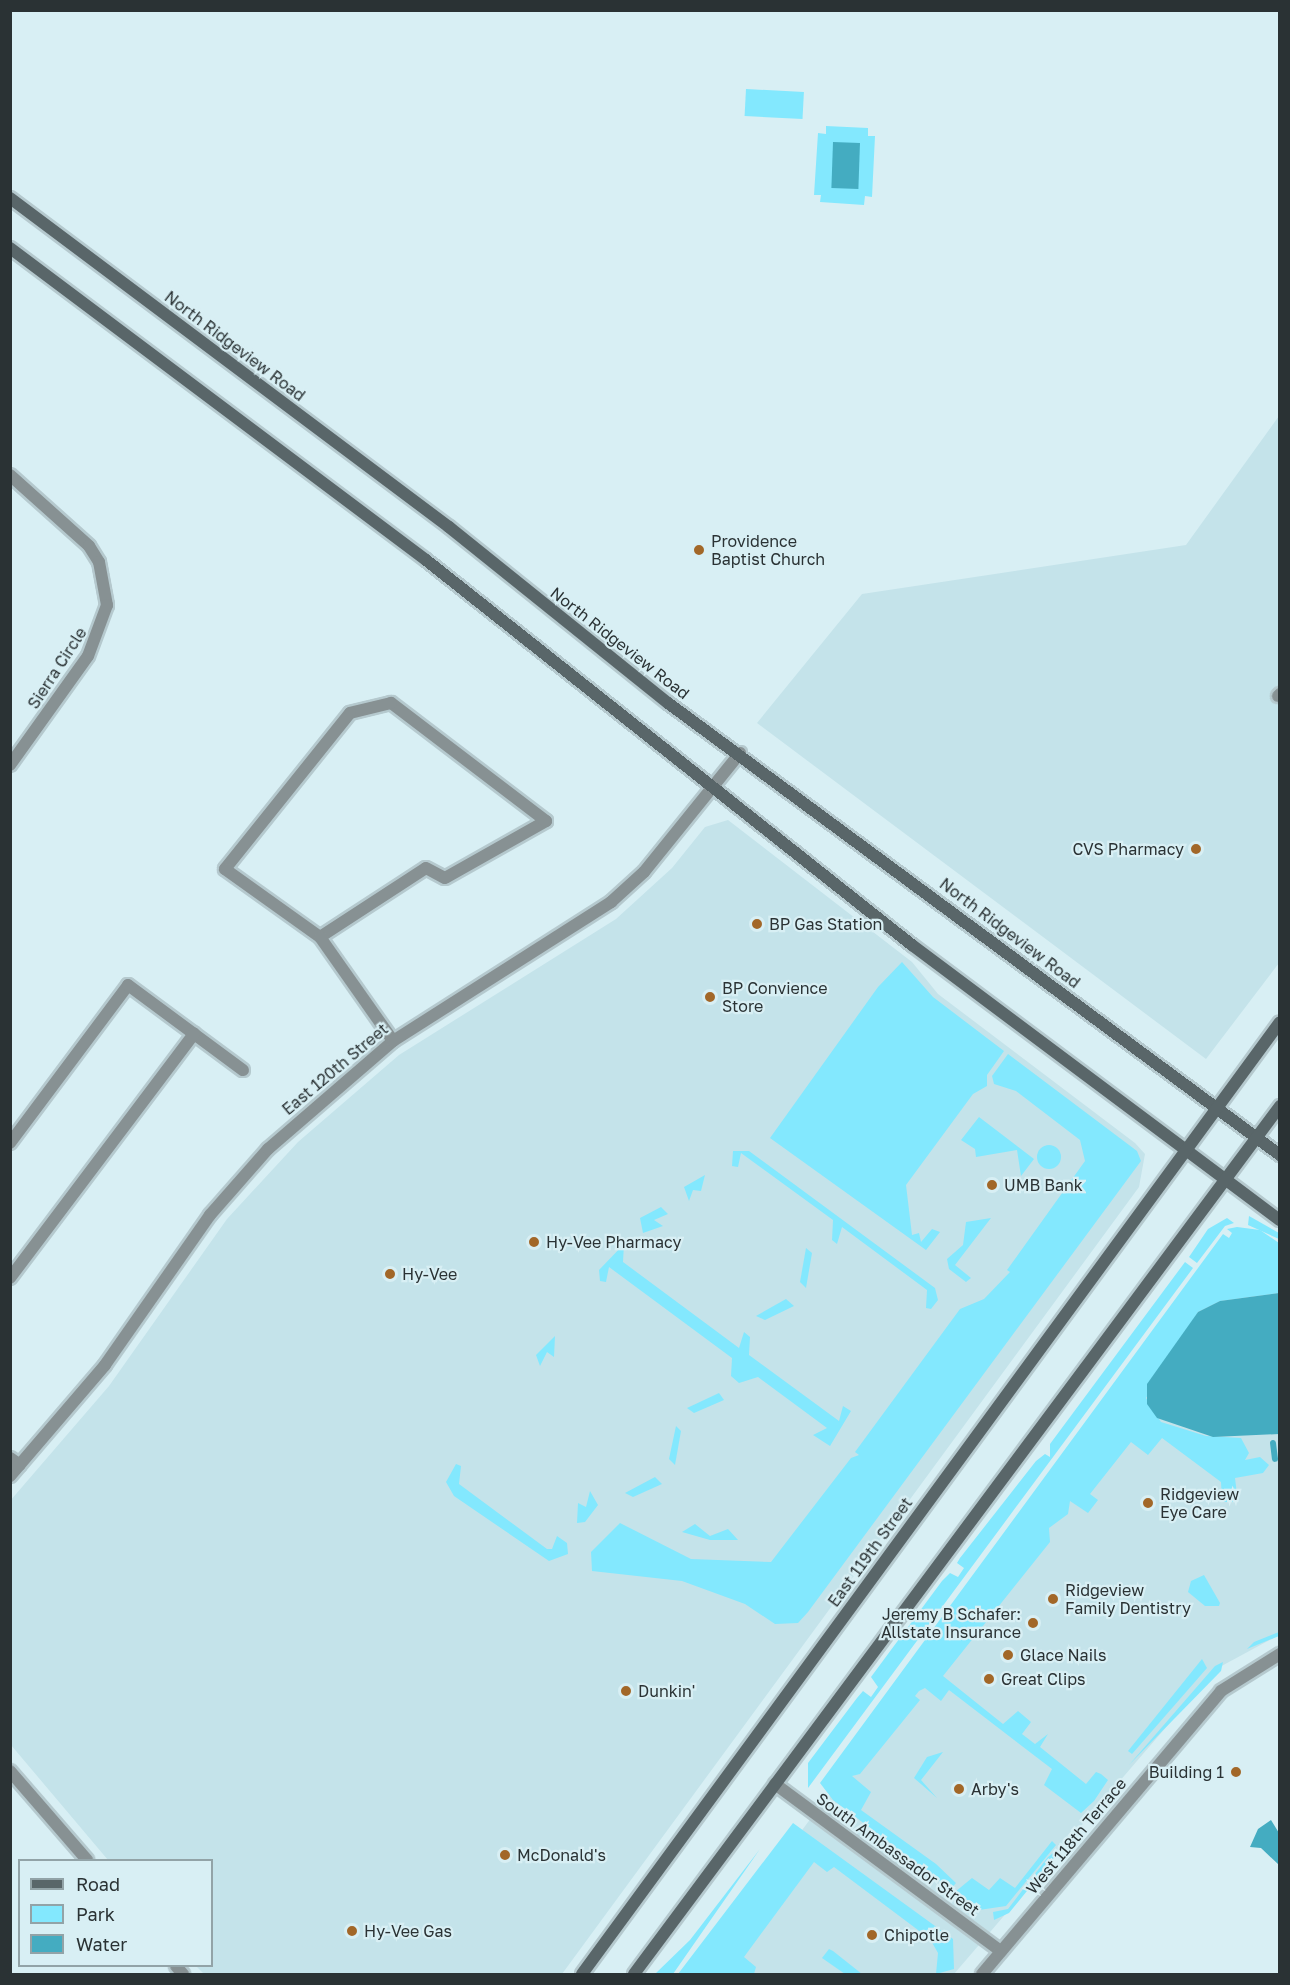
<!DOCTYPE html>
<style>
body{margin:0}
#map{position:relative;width:1290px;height:1985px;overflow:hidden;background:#d8eff4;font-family:"Golos Text",sans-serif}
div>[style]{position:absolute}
.built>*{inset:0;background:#c4e3ea}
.green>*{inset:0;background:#83e8fe;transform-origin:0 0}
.round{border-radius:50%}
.water>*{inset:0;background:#44acc1;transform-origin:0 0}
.stream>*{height:6px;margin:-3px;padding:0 3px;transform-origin:3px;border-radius:3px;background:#44acc1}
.roads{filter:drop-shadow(2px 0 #b5c9ce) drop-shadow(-2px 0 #b5c9ce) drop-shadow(0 2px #b5c9ce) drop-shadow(0 -2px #b5c9ce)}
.minor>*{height:12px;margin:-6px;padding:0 6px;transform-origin:6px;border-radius:6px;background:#879193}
.secondary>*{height:12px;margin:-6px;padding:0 6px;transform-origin:6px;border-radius:6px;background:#596669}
.dots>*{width:16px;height:16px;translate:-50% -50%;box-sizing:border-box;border:3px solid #d8eff4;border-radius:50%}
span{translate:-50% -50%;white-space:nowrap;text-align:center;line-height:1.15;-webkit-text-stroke:4.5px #d8eff4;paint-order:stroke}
.street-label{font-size:16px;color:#2a3234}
.poi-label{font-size:16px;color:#2a3234}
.left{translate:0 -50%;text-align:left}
.right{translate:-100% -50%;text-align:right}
.frame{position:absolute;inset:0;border:12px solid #2a3234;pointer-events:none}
.legend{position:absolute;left:18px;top:1859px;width:195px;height:108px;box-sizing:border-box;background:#d8eff4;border:2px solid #92a3a7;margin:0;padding:8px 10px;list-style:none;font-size:18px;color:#2a3234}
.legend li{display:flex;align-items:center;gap:12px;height:30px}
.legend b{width:30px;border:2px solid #92a3a7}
</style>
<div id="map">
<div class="built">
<div style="clip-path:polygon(1279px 416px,1279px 963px,1206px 1059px,757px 723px,862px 594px,1186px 545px)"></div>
<div style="clip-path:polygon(728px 820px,912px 962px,938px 994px,1135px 1143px,1145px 1154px,1139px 1187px,562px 1974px,204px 1974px,196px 1966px,212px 1966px,212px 1860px,108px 1860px,11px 1745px,10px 1501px,109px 1386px,227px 1219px,298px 1142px,399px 1055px,616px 919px,672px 868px,705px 827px)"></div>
<div style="clip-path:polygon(1235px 1243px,1279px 1275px,1279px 1635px,1216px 1669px,954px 1974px,696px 1974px)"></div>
</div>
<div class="green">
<div style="left:746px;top:89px;width:58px;height:27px;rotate:3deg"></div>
<div style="clip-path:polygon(826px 126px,868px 128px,868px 136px,875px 136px,872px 197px,865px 196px,864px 205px,820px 202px,821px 195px,814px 195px,818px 133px,826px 134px)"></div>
<div style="clip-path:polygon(902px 962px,933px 997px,1004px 1051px,987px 1075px,987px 1086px,973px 1094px,906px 1185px,912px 1235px,919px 1233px,921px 1242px,932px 1229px,940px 1232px,926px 1250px,770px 1138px,878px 987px)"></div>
<div style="clip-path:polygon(1008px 1054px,1137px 1151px,1141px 1161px,808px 1612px,798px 1623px,775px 1624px,745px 1604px,682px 1581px,592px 1571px,591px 1552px,620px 1523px,691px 1559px,771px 1562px,851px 1458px,859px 1455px,855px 1452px,960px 1309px,984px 1299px,1010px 1272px,1007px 1270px,1085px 1161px,1080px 1140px,1016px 1091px,994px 1084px,992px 1076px)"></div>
<div style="clip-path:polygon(979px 1117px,1034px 1159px,1021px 1176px,1017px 1150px,976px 1157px,975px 1149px,961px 1140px)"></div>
<div class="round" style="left:1037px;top:1145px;width:24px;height:24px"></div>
<div style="clip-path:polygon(733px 1151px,749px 1151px,935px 1288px,938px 1300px,931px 1309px,926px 1308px,927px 1290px,842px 1227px,837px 1244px,832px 1240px,833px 1220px,741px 1153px,738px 1167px,732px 1166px)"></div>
<div style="clip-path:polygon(705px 1175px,701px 1191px,693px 1190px,689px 1201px,684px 1187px)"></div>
<div style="clip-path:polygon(661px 1207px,668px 1214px,654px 1220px,663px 1226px,643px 1233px,640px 1218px)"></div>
<div style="clip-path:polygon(1249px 1216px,1279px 1233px,1279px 1239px,1248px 1225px)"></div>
<div style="clip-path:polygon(991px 1218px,955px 1265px,971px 1278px,966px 1282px,949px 1269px,947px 1259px,963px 1245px,966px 1222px)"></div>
<div style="clip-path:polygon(1227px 1218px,1234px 1223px,1225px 1226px,1197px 1263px,1189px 1257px,1208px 1229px)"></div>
<div style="clip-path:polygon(1237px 1227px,1260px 1230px,1279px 1243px,1279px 1293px,1220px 1301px,1198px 1312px,1146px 1398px,1161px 1422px,1206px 1436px,1241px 1438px,1249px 1453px,1245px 1460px,1260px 1457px,1269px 1465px,1263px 1473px,1235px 1478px,1238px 1502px,1222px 1502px,1221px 1482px,1162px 1438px,1148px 1455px,1131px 1442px,1090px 1494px,1098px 1500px,1088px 1513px,1070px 1501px,1068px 1514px,1049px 1528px,1050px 1542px,943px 1676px,1003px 1724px,1018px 1711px,1031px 1722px,1022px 1734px,1035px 1744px,1048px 1734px,1040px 1747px,1086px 1784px,1096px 1772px,1101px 1774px,1108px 1780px,1094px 1801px,1081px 1813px,1044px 1785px,1052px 1769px,949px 1690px,941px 1701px,925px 1688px,919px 1691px,915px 1696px,920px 1700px,860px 1774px,852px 1776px,871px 1792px,861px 1810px,936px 1864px,956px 1883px,951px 1889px,833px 1800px,820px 1783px,1223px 1234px,1229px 1238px,1232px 1233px,1227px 1229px)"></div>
<div style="clip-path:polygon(624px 1244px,623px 1262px,739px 1348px,744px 1332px,750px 1337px,749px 1355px,839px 1421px,843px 1406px,851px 1411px,830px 1446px,813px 1435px,827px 1428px,758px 1377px,739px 1383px,731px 1376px,732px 1358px,609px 1267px,606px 1282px,600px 1281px,599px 1270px)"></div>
<div style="clip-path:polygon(806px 1248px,812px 1253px,806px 1288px,800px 1282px)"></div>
<div style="clip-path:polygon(1185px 1262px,1193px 1268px,808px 1788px,808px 1763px,857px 1698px,863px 1691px,871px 1697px,878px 1687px,871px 1677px,942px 1581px,950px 1573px,958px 1577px,964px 1568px,957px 1563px,960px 1558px,1036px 1461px,1045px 1454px,1050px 1457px,1050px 1444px)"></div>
<div style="clip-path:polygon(786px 1299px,794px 1306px,765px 1320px,756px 1316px)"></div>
<div style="clip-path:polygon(555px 1336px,554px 1357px,547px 1352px,540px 1366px,536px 1355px)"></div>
<div style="clip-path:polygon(719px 1393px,724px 1400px,694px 1413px,687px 1408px)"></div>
<div style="clip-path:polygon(676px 1426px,681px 1431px,675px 1465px,669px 1459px)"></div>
<div style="clip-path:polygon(456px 1464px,461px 1466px,459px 1484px,547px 1549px,552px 1549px,557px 1536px,567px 1543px,568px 1554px,549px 1561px,454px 1496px,446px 1482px)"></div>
<div style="clip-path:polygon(655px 1477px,662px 1484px,633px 1497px,625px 1493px)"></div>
<div style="clip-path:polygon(590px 1491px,598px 1505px,585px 1522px,577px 1523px,578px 1503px,586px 1507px)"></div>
<div style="clip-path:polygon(695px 1524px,710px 1536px,728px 1529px,738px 1540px,710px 1540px,682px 1532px)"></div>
<div style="clip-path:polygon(1204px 1575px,1220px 1603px,1219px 1606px,1205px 1606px,1188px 1592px,1191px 1581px)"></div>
<div style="clip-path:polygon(1279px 1632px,1279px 1636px,1247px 1649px,1254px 1642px)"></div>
<div style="clip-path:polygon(1202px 1659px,1207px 1668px,1132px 1754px,1128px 1751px)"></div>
<div style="clip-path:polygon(1223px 1662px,1221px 1671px,1129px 1765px,1215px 1666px)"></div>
<div style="clip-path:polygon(943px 1752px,921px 1780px,937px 1798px,914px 1778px,927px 1757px)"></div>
<div style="clip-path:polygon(793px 1823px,953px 1939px,954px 1969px,936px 1974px,938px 1953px,930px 1939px,834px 1867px,827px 1872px,814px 1862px,744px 1957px,756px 1967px,754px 1974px,678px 1974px)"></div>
<div style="clip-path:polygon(1052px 1841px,1056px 1845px,1006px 1906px,979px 1910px,955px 1892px,972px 1878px,989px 1890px,1000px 1878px,1015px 1888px)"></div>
<div style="clip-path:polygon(1065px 1844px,1009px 1913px,994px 1920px,993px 1912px,1008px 1909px,1048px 1857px)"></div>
<div style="clip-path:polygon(760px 1849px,673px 1974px,655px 1974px,690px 1940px)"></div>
<div style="clip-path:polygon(829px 1949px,833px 1951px,862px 1974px,845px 1974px,822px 1958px)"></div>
</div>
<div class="water">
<div style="left:833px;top:142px;width:27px;height:46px;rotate:2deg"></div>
<div style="clip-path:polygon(1279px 1293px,1279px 1434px,1213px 1437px,1157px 1418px,1147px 1404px,1147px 1384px,1198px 1312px,1220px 1301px)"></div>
<div style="clip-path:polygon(1271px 1820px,1279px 1833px,1279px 1865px,1261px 1848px,1250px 1847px,1258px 1829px)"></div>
</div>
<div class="stream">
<div style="left:1273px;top:1443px;width:16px;rotate:83deg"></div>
</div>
<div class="roads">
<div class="minor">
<div style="left:10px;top:475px;width:106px;rotate:41.9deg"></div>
<div style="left:89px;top:546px;width:19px;rotate:58deg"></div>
<div style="left:99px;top:562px;width:44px;rotate:79.5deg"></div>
<div style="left:107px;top:605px;width:54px;rotate:110.4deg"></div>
<div style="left:88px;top:656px;width:134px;rotate:125.6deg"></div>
<div style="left:1278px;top:696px;width:3px;rotate:-45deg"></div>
<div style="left:320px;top:937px;width:126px;rotate:-33.1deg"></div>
<div style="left:426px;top:868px;width:21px;rotate:28deg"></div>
<div style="left:445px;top:878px;width:116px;rotate:-29.4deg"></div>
<div style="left:546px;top:821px;width:195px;rotate:-142.7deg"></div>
<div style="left:391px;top:703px;width:42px;rotate:166.3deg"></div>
<div style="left:350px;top:713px;width:200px;rotate:128.7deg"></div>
<div style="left:225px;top:869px;width:117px;rotate:35.6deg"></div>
<div style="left:320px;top:937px;width:127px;rotate:54.9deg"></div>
<div style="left:10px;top:1143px;width:197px;rotate:-53.2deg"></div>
<div style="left:128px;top:985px;width:143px;rotate:36.5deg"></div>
<div style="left:10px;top:1278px;width:306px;rotate:-53deg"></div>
<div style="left:10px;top:1458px;width:12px;rotate:35deg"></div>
<div style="left:10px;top:1476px;width:146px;rotate:-49.4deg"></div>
<div style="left:105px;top:1365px;width:183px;rotate:-55deg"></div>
<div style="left:210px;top:1215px;width:88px;rotate:-48.7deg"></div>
<div style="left:268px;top:1149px;width:165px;rotate:-40.8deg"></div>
<div style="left:393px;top:1041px;width:259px;rotate:-32.5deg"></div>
<div style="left:611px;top:902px;width:45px;rotate:-42.3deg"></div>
<div style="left:644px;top:872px;width:153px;rotate:-51.1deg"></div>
<div style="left:10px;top:1771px;width:118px;rotate:49.1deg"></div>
<div style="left:775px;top:1784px;width:281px;rotate:36.5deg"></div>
<div style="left:176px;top:1966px;width:11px;rotate:49deg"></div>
<div style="left:982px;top:1974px;width:370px;rotate:-49.8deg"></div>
<div style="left:1221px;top:1691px;width:70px;rotate:-32.1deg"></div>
</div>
<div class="secondary">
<div style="left:10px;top:198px;width:549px;rotate:36.85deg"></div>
<div style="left:449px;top:527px;width:281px;rotate:38.8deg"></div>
<div style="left:668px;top:703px;width:761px;rotate:36.45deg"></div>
<div style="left:10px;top:248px;width:520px;rotate:36.87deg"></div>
<div style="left:426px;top:560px;width:620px;rotate:38.39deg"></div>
<div style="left:912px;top:945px;width:459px;rotate:36.8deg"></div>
<div style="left:582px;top:1974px;width:1180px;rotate:-53.75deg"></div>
<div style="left:634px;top:1974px;width:1082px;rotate:-53.34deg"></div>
</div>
</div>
<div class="dots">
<div style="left:699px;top:550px;background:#a26728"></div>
<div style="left:1196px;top:849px;background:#a26728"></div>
<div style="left:757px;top:924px;background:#a26728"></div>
<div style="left:710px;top:997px;background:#a26728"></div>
<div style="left:992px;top:1185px;background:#a26728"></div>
<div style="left:534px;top:1242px;background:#a26728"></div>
<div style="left:390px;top:1274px;background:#a26728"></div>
<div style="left:1148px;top:1503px;background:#a26728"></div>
<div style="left:1053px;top:1599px;background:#a26728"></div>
<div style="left:1033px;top:1623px;background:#a26728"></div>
<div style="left:1008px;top:1655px;background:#a26728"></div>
<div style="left:989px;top:1679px;background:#a26728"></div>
<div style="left:626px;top:1691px;background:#a26728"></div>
<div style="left:1236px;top:1772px;background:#a26728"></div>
<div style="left:959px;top:1789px;background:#a26728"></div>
<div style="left:505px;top:1855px;background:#a26728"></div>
<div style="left:352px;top:1931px;background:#a26728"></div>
<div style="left:872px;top:1935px;background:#a26728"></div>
</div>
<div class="street-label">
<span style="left:235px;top:346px;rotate:37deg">North Ridgeview Road</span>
<span style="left:620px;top:643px;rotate:38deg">North Ridgeview Road</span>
<span style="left:57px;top:668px;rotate:-57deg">Sierra Circle</span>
<span style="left:1010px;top:933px;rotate:37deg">North Ridgeview Road</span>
<span style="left:335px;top:1069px;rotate:-40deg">East 120th Street</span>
<span style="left:870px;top:1552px;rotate:-54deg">East 119th Street</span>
<span style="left:1076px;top:1836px;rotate:-50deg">West 118th Terrace</span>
<span style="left:898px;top:1854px;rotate:36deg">South Ambassador Street</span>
</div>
<div class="poi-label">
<span class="left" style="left:711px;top:550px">Providence<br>Baptist Church</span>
<span class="right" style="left:1184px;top:849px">CVS Pharmacy</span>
<span class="left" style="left:769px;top:924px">BP Gas Station</span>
<span class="left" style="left:722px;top:997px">BP Convience<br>Store</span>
<span class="left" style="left:1004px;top:1185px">UMB Bank</span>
<span class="left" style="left:546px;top:1242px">Hy-Vee Pharmacy</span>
<span class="left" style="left:402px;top:1274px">Hy-Vee</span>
<span class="left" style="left:1160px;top:1503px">Ridgeview<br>Eye Care</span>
<span class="left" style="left:1065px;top:1599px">Ridgeview<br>Family Dentistry</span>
<span class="right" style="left:1021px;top:1623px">Jeremy B Schafer:<br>Allstate Insurance</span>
<span class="left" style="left:1020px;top:1655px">Glace Nails</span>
<span class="left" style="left:1001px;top:1679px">Great Clips</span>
<span class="left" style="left:638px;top:1691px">Dunkin'</span>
<span class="right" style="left:1224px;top:1772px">Building 1</span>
<span class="left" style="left:971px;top:1789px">Arby's</span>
<span class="left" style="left:517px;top:1855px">McDonald's</span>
<span class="left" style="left:364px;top:1931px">Hy-Vee Gas</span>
<span class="left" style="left:884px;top:1935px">Chipotle</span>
</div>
<div class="frame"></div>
<ul class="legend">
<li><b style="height:8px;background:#596669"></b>Road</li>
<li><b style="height:16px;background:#83e8fe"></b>Park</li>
<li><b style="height:16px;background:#44acc1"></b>Water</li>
</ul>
</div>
